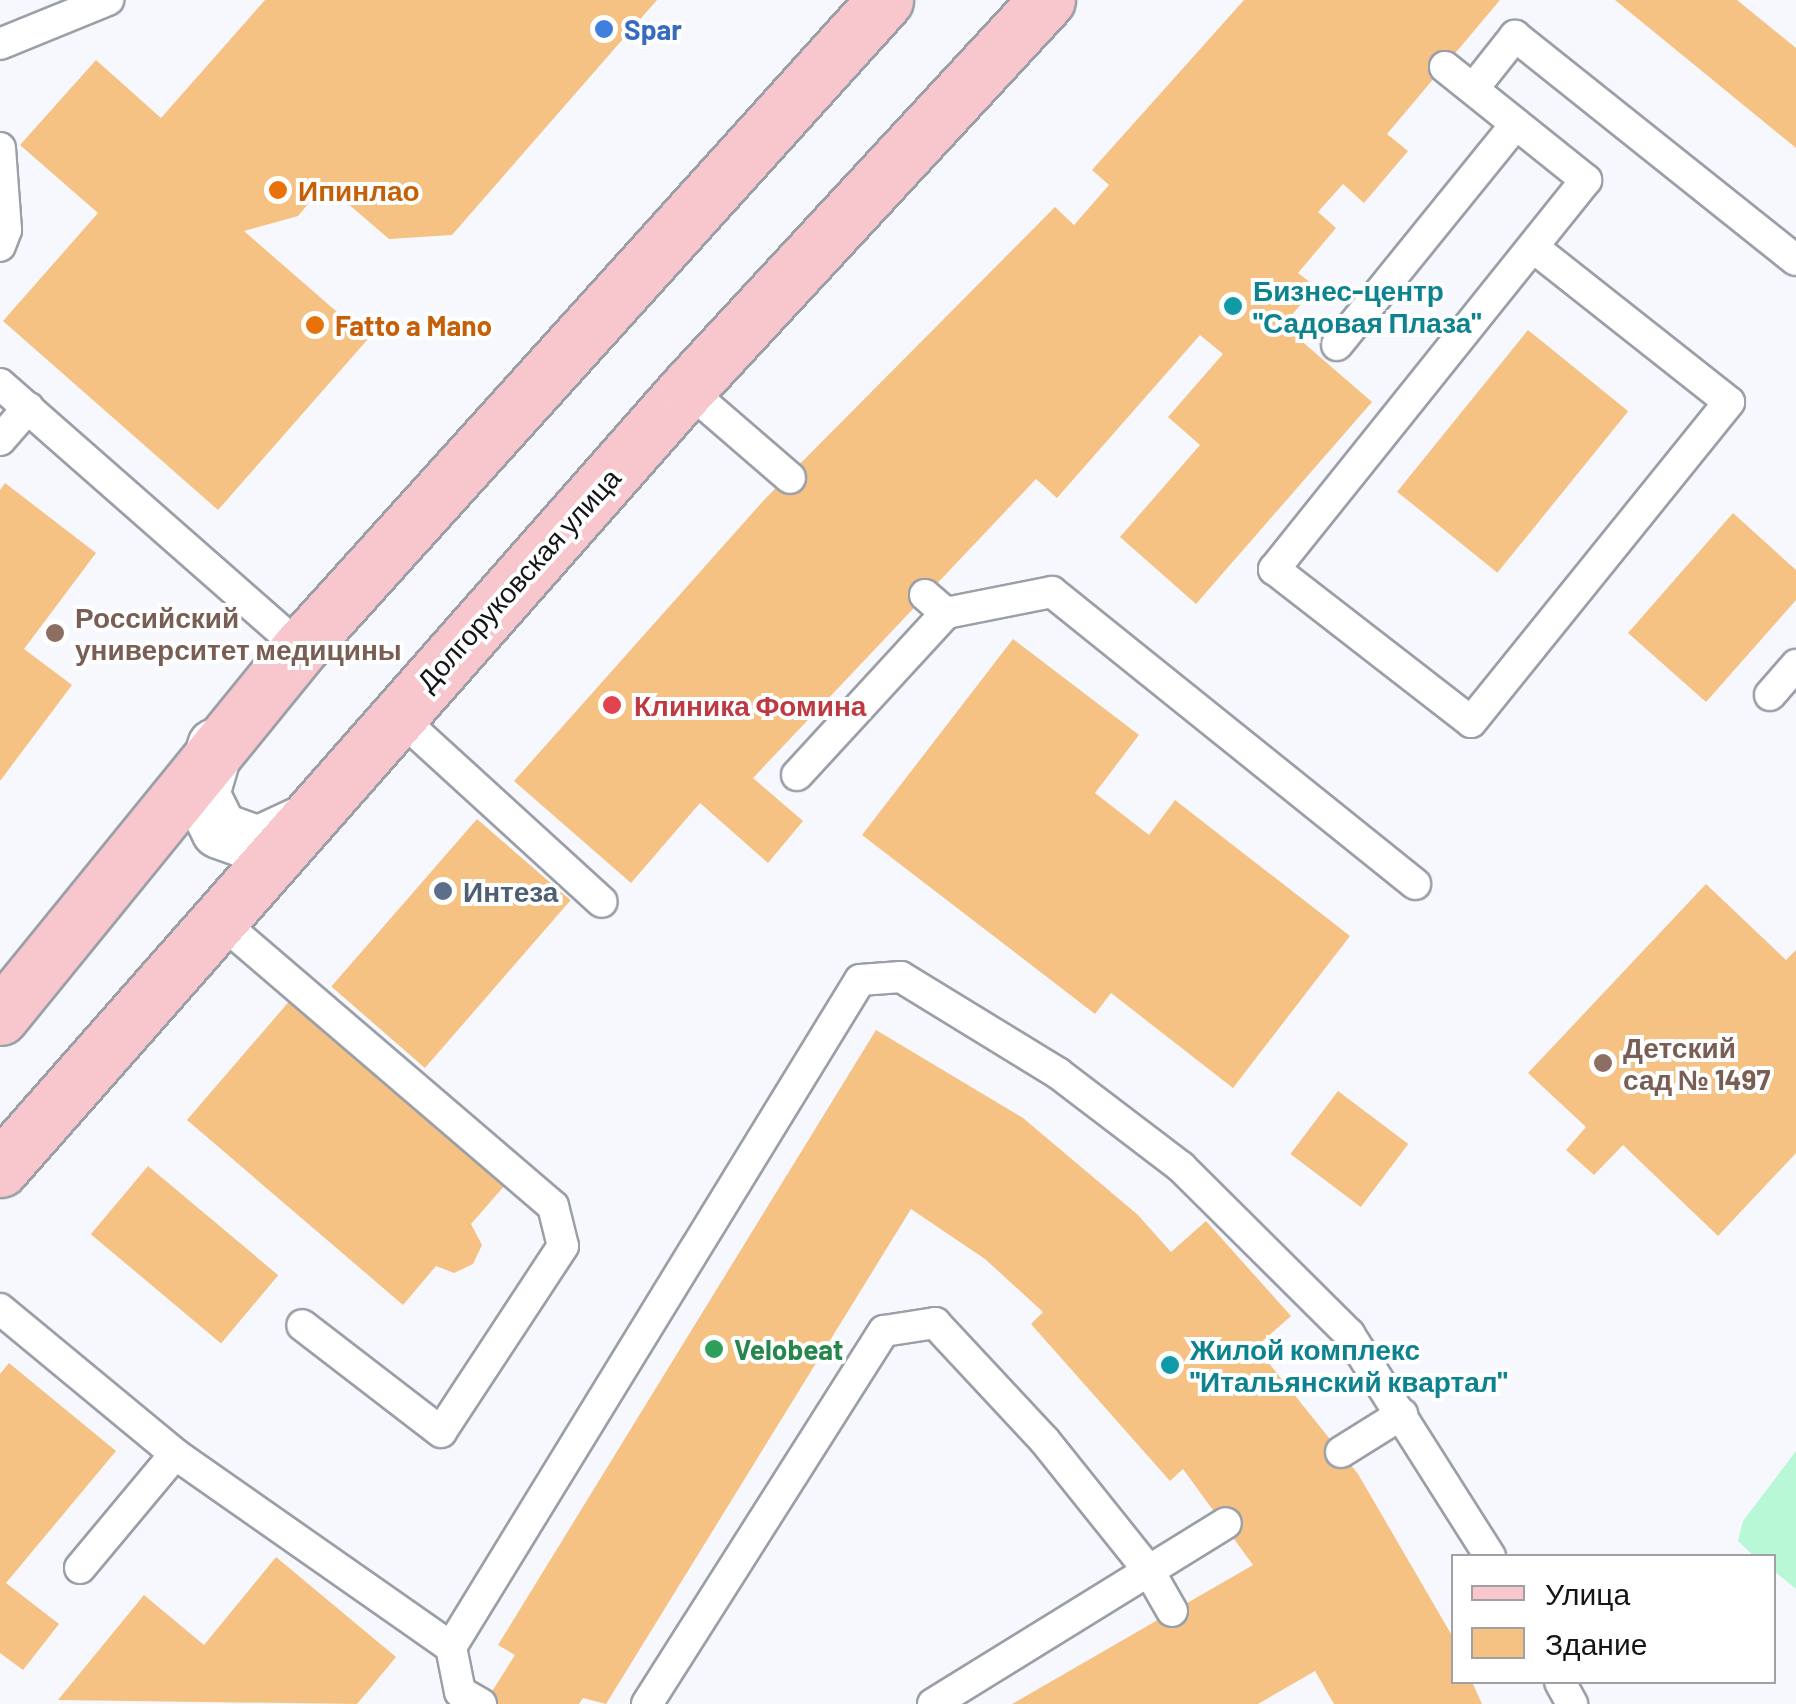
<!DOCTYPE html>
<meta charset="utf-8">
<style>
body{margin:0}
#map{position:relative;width:1796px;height:1704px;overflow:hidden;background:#f6f8fe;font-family:Barlow,sans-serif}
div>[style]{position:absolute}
.green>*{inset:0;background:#b8f8d7}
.building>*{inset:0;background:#f6c283;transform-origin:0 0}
.roads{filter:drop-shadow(2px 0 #9b9fa8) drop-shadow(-2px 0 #9b9fa8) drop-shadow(0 2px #9b9fa8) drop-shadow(0 -2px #9b9fa8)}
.lane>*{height:30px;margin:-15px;padding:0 15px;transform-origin:15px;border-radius:15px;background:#fff}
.street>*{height:55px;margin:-27.5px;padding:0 27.5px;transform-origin:27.5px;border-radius:27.5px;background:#fff}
.primary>*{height:55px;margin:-27.5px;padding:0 27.5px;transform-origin:27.5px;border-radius:27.5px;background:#f8c7cd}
.dots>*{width:28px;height:28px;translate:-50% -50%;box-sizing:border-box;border:5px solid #fff;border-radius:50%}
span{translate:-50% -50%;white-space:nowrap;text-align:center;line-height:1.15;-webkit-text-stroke:8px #fff;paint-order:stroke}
.shop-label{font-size:28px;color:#366cbe;font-weight:700}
.left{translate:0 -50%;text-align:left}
.food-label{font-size:28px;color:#c56008;font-weight:700}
.culture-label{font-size:28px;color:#0d838f;font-weight:700}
.street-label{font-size:28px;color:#141519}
.education-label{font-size:28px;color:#785e54;font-weight:700}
.health-label{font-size:28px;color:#be3a42;font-weight:700}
.service-label{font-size:28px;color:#4e5e75;font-weight:700}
.leisure-label{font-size:28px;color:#27864d;font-weight:700}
.legend{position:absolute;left:1451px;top:1554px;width:325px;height:130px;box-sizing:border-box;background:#fff;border:2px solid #a1a1a3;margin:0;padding:12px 18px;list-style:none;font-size:30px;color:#141519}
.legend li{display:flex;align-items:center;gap:20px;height:50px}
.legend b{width:50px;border:2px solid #a1a1a3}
</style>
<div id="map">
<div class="green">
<div style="clip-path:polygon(1796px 1451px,1796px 1589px,1774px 1571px,1774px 1556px,1754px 1556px,1738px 1541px,1743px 1521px)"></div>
</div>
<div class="building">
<div style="clip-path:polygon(265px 0,657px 0,452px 235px,389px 239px,325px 184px,298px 216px,244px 231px,368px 339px,218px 510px,3px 321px,98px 213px,20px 145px,96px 60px,161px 118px)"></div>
<div style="clip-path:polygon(1244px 0,1500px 0,1387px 134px,1408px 151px,1364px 203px,1343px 184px,1318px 212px,1336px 228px,1298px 273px,1316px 287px,1283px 325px,1372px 402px,1196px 604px,1120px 537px,1200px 445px,1168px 417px,1223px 354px,1200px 335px,1057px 498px,1036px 479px,753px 778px,803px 821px,768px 863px,700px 803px,631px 883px,514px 781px,764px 500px,1055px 207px,1074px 225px,1109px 185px,1092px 170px)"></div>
<div style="clip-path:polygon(1615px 0,1737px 0,1796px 48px,1796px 148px)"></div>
<div style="left:1528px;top:330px;width:129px;height:208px;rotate:39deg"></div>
<div style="clip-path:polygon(5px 483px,96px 553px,24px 649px,72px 685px,0 781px,0 490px)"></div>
<div style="clip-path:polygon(1733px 513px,1796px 570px,1796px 600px,1706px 702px,1628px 633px)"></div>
<div style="clip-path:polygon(1013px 639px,1139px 735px,1095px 793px,1149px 835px,1175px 800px,1350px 936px,1233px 1088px,1111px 993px,1095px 1014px,862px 835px)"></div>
<div style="left:477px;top:819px;width:124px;height:222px;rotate:41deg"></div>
<div style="clip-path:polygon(1706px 884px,1786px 960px,1796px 950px,1796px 1153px,1718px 1236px,1623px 1145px,1594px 1175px,1566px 1150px,1586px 1127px,1528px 1073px)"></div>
<div style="clip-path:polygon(292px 998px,506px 1184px,471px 1224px,482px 1245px,473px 1264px,454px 1273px,436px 1266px,403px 1305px,187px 1120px)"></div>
<div style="clip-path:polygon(876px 1030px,1023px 1118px,1138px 1215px,1171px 1252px,1206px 1221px,1291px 1316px,1256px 1347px,1358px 1474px,1454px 1639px,1454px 1682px,1472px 1682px,1482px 1704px,1334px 1704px,1315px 1671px,1258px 1704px,1012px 1704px,1253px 1565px,1183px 1469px,1170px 1481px,1031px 1324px,1043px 1312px,985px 1259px,911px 1209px,606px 1704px,583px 1698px,579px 1704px,484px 1704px,515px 1655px,498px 1645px)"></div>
<div style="left:1338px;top:1091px;width:88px;height:79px;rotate:37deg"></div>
<div style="left:148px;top:1166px;width:170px;height:89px;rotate:40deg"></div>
<div style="clip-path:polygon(9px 1363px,116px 1451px,6px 1583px,59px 1624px,23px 1670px,0 1653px,0 1374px)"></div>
<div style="clip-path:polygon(276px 1557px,396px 1657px,357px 1704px,58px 1700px,144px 1595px,204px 1645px)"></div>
</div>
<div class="roads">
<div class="lane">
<div style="left:0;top:44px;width:117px;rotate:-22.2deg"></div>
<div style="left:1445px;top:67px;width:181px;rotate:38.7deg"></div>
<div style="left:1586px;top:180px;width:499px;rotate:128.7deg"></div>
<div style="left:1274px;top:569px;width:249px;rotate:37.8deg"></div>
<div style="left:1471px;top:722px;width:411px;rotate:-51.1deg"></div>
<div style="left:1729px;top:402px;width:248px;rotate:-141.7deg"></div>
<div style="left:1473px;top:89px;width:68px;rotate:-51.6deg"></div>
<div style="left:1515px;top:36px;width:359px;rotate:38.6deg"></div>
<div style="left:0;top:148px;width:82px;rotate:85.8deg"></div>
<div style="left:6px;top:230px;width:17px;rotate:111deg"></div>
<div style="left:1337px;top:345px;width:284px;rotate:-51deg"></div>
<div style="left:0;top:384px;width:400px;rotate:41.3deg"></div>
<div style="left:687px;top:389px;width:136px;rotate:40.8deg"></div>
<div style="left:0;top:440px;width:43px;rotate:-48.8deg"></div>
<div style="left:925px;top:595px;width:28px;rotate:41deg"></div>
<div style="left:946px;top:613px;width:108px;rotate:-11.2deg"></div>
<div style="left:1052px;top:592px;width:466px;rotate:38.8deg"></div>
<div style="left:1770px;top:695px;width:40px;rotate:-49deg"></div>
<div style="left:397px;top:715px;width:277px;rotate:42.4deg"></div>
<div style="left:797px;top:775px;width:220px;rotate:-47.4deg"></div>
<div style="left:218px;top:919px;width:441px;rotate:40.6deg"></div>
<div style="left:553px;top:1206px;width:41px;rotate:76deg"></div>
<div style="left:563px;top:1246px;width:222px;rotate:123.3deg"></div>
<div style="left:441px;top:1432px;width:175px;rotate:-142.4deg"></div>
<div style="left:0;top:1309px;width:227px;rotate:39.6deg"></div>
<div style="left:175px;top:1454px;width:337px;rotate:35deg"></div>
<div style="left:1341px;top:1452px;width:72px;rotate:-31.9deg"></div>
<div style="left:80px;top:1568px;width:148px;rotate:-50.2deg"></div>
<div style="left:1560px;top:1682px;width:25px;rotate:61deg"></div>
<div style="left:481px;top:1704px;width:24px;rotate:-150deg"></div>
<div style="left:460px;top:1692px;width:46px;rotate:-101.3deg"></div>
<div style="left:451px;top:1647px;width:782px;rotate:-58.48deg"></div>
<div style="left:860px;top:980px;width:41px;rotate:-4.2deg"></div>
<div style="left:901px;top:977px;width:185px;rotate:31.5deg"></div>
<div style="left:1059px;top:1074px;width:153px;rotate:37.3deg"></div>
<div style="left:1181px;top:1167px;width:237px;rotate:44.8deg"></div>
<div style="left:1349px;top:1334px;width:263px;rotate:57.6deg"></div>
<div style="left:647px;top:1704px;width:442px;rotate:-57.6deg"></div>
<div style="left:884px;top:1331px;width:52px;rotate:-8.9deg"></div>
<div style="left:935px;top:1323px;width:161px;rotate:47deg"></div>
<div style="left:1045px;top:1441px;width:166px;rotate:51.3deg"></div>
<div style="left:1149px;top:1571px;width:46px;rotate:60.1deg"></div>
<div style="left:933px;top:1704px;width:344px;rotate:-31.7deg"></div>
</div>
<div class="street">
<div style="left:215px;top:746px;width:50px;rotate:106.3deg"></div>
<div style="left:201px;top:794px;width:40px;rotate:63.4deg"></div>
<div style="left:219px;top:830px;width:41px;rotate:19.7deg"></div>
<div style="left:258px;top:844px;width:50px;rotate:-25deg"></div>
</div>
<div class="primary">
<div style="left:0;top:1017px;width:476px;rotate:-50.9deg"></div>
<div style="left:300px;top:648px;width:873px;rotate:-47.92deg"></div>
<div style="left:0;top:1169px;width:1039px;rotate:-48.63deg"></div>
<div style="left:687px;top:389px;width:530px;rotate:-47.22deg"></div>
</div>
</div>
<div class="dots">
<div style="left:604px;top:29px;background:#3f7fe0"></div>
<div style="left:278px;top:190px;background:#e8710a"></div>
<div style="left:1233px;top:306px;background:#0f9aa8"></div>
<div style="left:315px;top:325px;background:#e8710a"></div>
<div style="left:55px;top:633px;background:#8d6e63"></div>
<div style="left:612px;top:705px;background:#e0444e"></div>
<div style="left:443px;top:891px;background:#5c6f8a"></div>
<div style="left:1603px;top:1063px;background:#8d6e63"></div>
<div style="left:714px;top:1349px;background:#2e9e5b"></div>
<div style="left:1170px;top:1365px;background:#0f9aa8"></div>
</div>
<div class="shop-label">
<span class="left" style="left:624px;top:29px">Spar</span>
</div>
<div class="food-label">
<span class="left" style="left:298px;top:190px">Ипинлао</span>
<span class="left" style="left:335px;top:325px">Fatto a Mano</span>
</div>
<div class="culture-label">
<span class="left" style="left:1253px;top:306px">Бизнес-центр<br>"Садовая Плаза"</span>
<span class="left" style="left:1190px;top:1365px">Жилой комплекс<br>"Итальянский квартал"</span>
</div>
<div class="street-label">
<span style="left:518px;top:579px;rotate:-48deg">Долгоруковская улица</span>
</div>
<div class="education-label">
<span class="left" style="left:75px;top:633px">Российский<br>университет медицины</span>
<span class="left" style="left:1623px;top:1063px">Детский<br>сад № 1497</span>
</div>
<div class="health-label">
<span class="left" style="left:634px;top:705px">Клиника Фомина</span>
</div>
<div class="service-label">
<span class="left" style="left:463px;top:891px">Интеза</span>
</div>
<div class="leisure-label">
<span class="left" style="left:734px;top:1349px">Velobeat</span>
</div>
<ul class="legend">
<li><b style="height:12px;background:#f8c7cd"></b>Улица</li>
<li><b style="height:28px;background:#f6c283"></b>Здание</li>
</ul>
</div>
